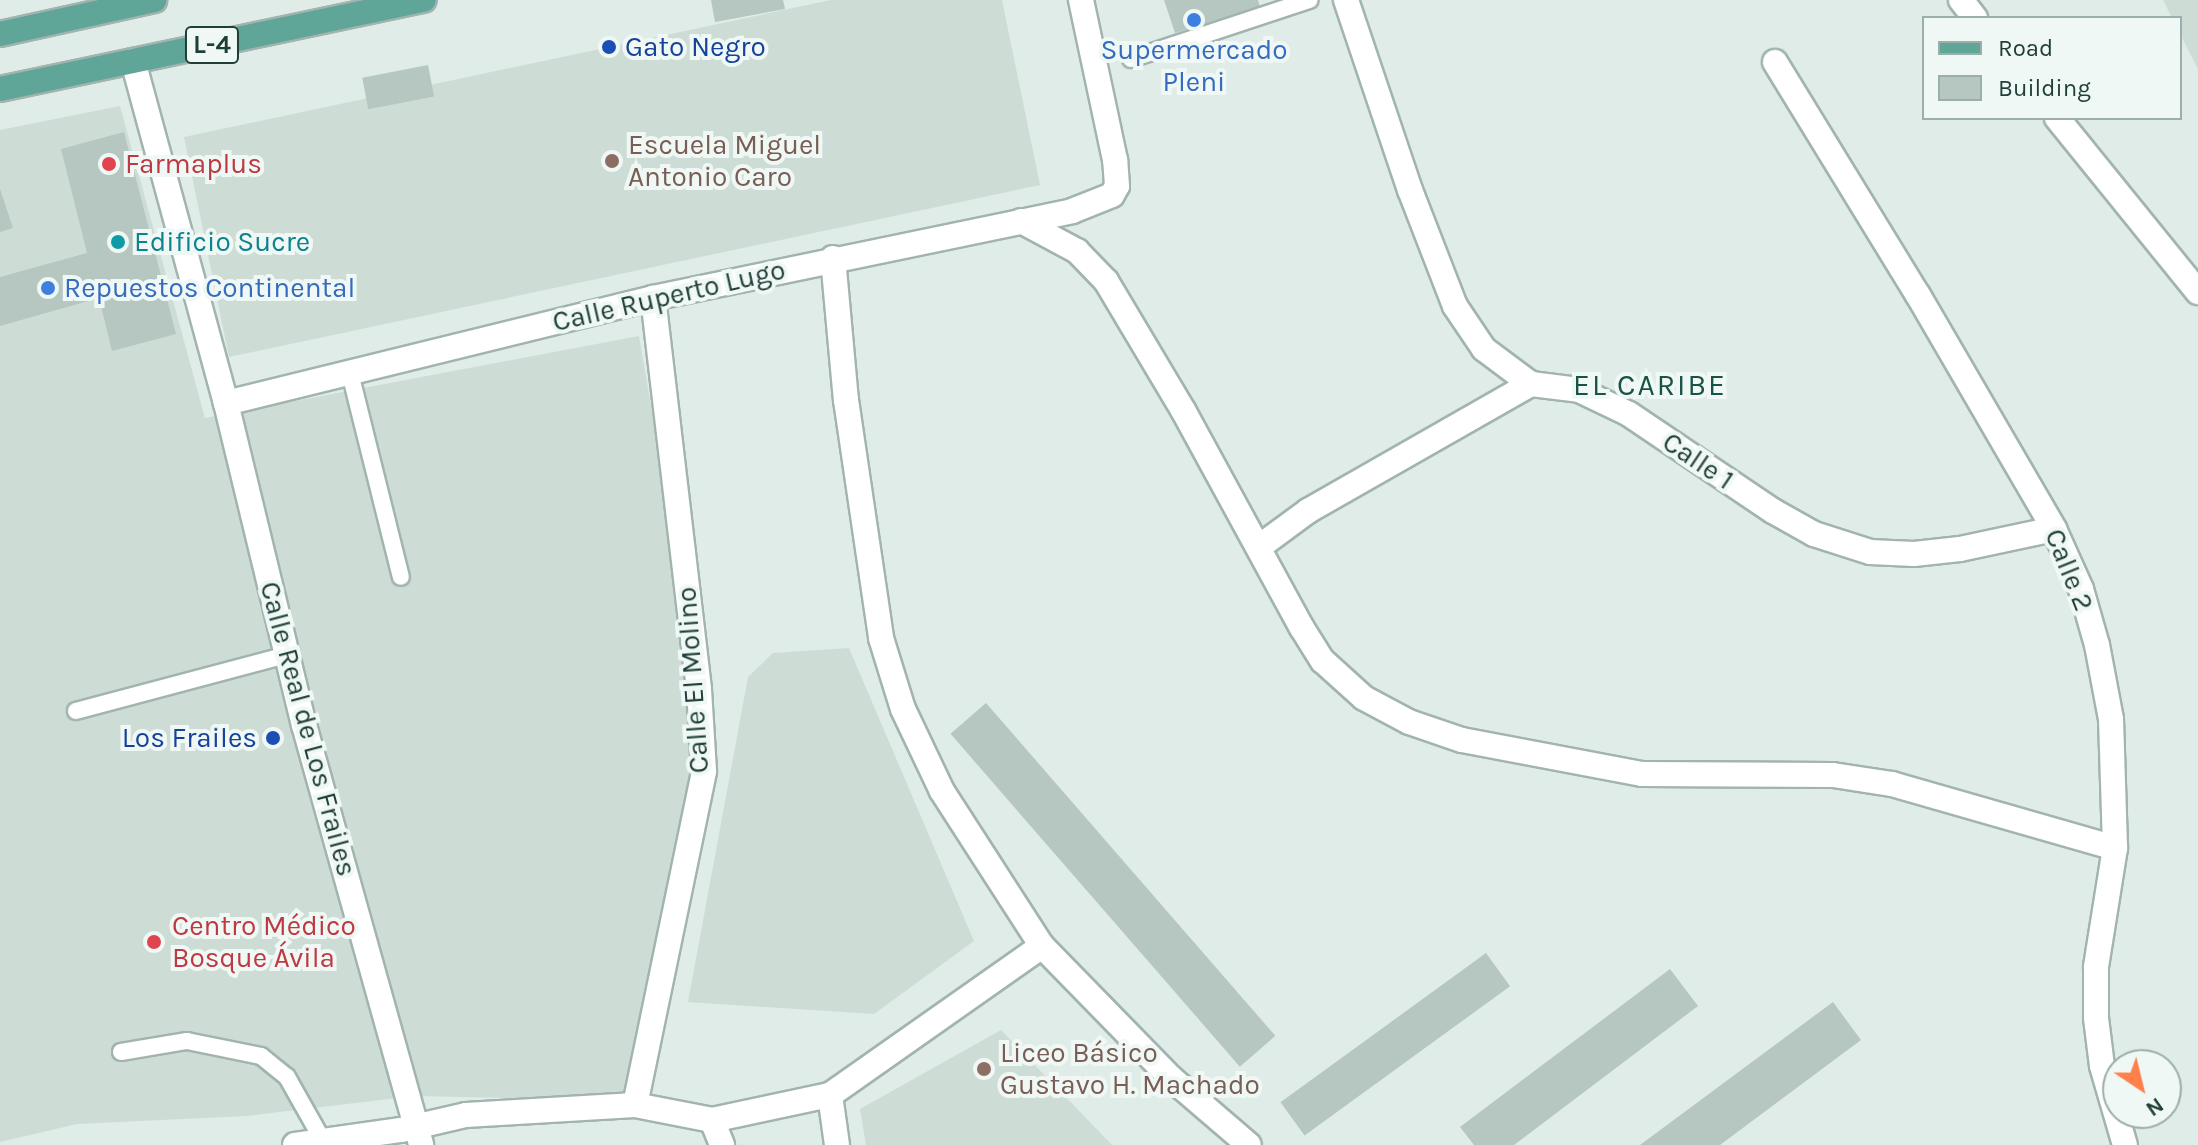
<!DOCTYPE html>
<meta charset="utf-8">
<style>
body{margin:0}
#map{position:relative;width:2198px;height:1145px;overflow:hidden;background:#e0ece7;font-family:Karla,sans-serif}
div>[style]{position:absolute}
.built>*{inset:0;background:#cedcd6}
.building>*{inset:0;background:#b5c7c0;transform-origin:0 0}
.roads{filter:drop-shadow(2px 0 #a2b4af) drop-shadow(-2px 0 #a2b4af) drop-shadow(0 2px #a2b4af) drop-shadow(0 -2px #a2b4af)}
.service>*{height:16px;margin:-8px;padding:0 8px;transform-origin:8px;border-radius:8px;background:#fff}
.minor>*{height:24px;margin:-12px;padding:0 12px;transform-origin:12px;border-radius:12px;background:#fff}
.primary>*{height:24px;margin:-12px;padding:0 12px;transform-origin:12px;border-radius:12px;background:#5fa698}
.dots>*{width:22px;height:22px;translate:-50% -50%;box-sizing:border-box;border:4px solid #f0f8f5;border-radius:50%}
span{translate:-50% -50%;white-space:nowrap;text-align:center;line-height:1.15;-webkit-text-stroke:8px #f0f8f5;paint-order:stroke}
.shield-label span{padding:2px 6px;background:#f0f8f5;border:2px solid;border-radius:6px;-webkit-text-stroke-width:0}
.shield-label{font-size:26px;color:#1f3e37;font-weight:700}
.transit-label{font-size:28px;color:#164399}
.left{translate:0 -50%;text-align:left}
.right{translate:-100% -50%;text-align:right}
.shop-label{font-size:28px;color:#366cbe}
.education-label{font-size:28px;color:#785e54}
.health-label{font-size:28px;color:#be3a42}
.culture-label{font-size:28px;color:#0d838f}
.street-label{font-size:28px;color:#1f3e37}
.neighbourhood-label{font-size:30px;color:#195247;letter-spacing:2px}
.legend{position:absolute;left:1922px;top:16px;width:260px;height:104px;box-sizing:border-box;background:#f0f8f5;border:2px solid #9caea9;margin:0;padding:10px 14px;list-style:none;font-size:24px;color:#1f3e37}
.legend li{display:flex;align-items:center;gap:16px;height:40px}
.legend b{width:40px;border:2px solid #9caea9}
.north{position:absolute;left:2102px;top:1049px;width:80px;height:80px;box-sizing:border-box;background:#f0f8f5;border:2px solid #9caea9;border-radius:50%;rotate:145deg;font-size:22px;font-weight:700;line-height:32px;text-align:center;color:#1f3e37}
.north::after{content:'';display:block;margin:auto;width:28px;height:36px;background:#ff804b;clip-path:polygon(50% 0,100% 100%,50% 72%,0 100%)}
</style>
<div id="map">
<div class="built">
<div style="clip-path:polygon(831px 0,1002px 0,1040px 185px,229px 357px,184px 137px)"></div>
<div style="clip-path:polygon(2163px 0,2198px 0,2198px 69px,2180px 34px,2180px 18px,2172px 18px)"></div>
<div style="clip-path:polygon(120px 106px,205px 418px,639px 336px,693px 651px,695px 781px,648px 1101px,415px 1096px,246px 1116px,77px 1124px,0 1142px,0 130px)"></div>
<div style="clip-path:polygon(849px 648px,974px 941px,874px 1014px,688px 1002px,748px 677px,773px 653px)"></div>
<div style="clip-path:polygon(1001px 1030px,1112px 1145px,866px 1145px,860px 1109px)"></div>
</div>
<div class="building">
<div style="clip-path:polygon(711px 0,783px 0,785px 9px,715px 22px)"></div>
<div style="clip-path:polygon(1164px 0,1258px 0,1260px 7px,1175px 33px)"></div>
<div style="left:428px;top:65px;width:32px;height:67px;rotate:79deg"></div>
<div style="clip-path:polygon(124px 132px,176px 334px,112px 351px,99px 298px,0 326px,0 277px,87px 253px,61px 149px)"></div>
<div style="clip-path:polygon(0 189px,13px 228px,0 232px)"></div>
<div style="left:986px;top:703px;width:441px;height:47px;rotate:49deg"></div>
<div style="left:1486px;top:953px;width:41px;height:254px;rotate:54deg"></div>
<div style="clip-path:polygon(1670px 969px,1698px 1006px,1514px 1145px,1474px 1145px,1460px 1127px)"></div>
<div style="clip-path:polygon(1833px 1002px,1861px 1040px,1720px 1145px,1640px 1145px)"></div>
</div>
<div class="roads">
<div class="service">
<div style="left:1131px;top:59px;width:188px;rotate:-18.3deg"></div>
<div style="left:350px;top:373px;width:210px;rotate:76deg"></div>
<div style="left:76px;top:711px;width:218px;rotate:-14.9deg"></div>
<div style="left:121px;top:1052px;width:67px;rotate:-9.5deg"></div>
<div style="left:187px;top:1041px;width:76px;rotate:11.5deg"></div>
<div style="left:261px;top:1056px;width:33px;rotate:39deg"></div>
<div style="left:287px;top:1077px;width:73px;rotate:60.6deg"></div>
</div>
<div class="minor">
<div style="left:1346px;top:0;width:200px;rotate:71.4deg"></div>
<div style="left:1410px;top:190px;width:124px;rotate:68.8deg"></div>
<div style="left:1455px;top:306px;width:52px;rotate:56deg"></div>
<div style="left:1484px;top:349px;width:59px;rotate:36.7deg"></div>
<div style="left:1531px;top:384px;width:48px;rotate:7.1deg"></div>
<div style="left:1579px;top:390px;width:55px;rotate:25.6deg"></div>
<div style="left:1629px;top:414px;width:174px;rotate:34deg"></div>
<div style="left:1773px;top:511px;width:47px;rotate:29.3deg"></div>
<div style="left:1814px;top:534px;width:59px;rotate:17.8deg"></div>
<div style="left:1870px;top:552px;width:44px;rotate:2.6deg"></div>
<div style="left:1914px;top:554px;width:46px;rotate:-6.2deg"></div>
<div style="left:1960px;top:549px;width:96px;rotate:-12deg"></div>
<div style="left:1961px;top:0;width:23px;rotate:52deg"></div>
<div style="left:133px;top:61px;width:354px;rotate:74.8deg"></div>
<div style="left:226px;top:403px;width:331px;rotate:76.4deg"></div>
<div style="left:304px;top:725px;width:436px;rotate:74.4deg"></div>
<div style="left:1775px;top:62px;width:273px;rotate:58.5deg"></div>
<div style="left:1918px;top:295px;width:271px;rotate:59.8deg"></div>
<div style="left:2054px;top:529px;width:66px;rotate:65.8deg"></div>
<div style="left:2081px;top:589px;width:58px;rotate:74.1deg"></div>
<div style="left:2097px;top:645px;width:75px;rotate:79.3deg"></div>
<div style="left:2111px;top:719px;width:129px;rotate:88.2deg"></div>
<div style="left:2115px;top:848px;width:121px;rotate:99.1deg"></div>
<div style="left:2096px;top:967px;width:51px;rotate:90deg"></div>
<div style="left:2096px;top:1018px;width:48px;rotate:82.9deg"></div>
<div style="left:2102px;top:1066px;width:82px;rotate:73.8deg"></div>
<div style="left:2057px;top:118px;width:224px;rotate:51deg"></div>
<div style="left:1021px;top:221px;width:64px;rotate:28.2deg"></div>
<div style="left:1077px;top:251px;width:42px;rotate:46deg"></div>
<div style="left:1106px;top:281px;width:150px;rotate:59.2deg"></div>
<div style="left:1183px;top:410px;width:248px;rotate:61.4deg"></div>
<div style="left:1302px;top:628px;width:39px;rotate:58deg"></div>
<div style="left:1323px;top:661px;width:55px;rotate:42.1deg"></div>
<div style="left:1364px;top:698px;width:51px;rotate:28.1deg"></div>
<div style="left:1409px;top:722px;width:56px;rotate:18.8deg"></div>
<div style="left:1462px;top:740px;width:183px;rotate:10.7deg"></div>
<div style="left:1642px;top:774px;width:191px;rotate:0.3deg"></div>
<div style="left:1833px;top:775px;width:60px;rotate:8.7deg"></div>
<div style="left:1892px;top:784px;width:232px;rotate:16deg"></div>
<div style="left:833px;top:258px;width:143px;rotate:84.8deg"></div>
<div style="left:846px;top:400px;width:241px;rotate:81.6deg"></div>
<div style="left:881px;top:638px;width:74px;rotate:72.8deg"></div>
<div style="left:903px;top:709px;width:91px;rotate:64.6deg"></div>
<div style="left:942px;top:791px;width:184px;rotate:57.2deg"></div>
<div style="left:1042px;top:946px;width:186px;rotate:45.7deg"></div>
<div style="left:1172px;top:1079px;width:101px;rotate:40.6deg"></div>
<div style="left:226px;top:403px;width:440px;rotate:-13.8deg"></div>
<div style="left:653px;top:298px;width:428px;rotate:-11.7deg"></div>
<div style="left:1072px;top:211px;width:43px;rotate:-21.8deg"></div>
<div style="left:1112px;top:195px;width:10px;rotate:-61deg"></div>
<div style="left:1117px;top:186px;width:26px;rotate:-94deg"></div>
<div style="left:1115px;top:160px;width:164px;rotate:-102deg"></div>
<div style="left:1259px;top:547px;width:61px;rotate:-36.3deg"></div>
<div style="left:1308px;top:511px;width:257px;rotate:-29.7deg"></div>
<div style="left:830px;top:1095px;width:50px;rotate:82deg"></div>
<div style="left:635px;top:1105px;width:341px;rotate:-78.3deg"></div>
<div style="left:704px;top:771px;width:82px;rotate:-93.5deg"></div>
<div style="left:699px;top:689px;width:394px;rotate:-96.7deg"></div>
<div style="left:712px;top:1120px;width:121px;rotate:-12deg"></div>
<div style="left:830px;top:1095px;width:259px;rotate:-35.1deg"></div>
<div style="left:295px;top:1145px;width:107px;rotate:-8.1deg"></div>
<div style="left:401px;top:1130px;width:67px;rotate:-13deg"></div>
<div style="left:466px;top:1115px;width:169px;rotate:-3.4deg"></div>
<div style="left:635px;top:1105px;width:78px;rotate:11deg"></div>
<div style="left:712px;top:1120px;width:27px;rotate:68deg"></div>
</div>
<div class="primary">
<div style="left:0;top:34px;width:158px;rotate:-12.4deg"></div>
<div style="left:0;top:89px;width:433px;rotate:-11.9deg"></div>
</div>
</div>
<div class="dots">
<div style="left:1194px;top:20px;background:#3f7fe0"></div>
<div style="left:609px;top:47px;background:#1a4fb4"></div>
<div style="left:612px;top:161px;background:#8d6e63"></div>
<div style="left:109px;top:164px;background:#e0444e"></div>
<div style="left:118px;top:242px;background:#0f9aa8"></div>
<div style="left:48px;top:288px;background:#3f7fe0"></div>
<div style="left:273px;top:738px;background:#1a4fb4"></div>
<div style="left:154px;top:942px;background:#e0444e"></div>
<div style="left:984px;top:1069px;background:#8d6e63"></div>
</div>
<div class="shield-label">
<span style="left:212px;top:45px">L-4</span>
</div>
<div class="transit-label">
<span class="left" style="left:625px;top:47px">Gato Negro</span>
<span class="right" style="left:257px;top:738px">Los Frailes</span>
</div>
<div class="shop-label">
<span style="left:1194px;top:66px">Supermercado<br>Pleni</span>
<span class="left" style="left:64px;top:288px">Repuestos Continental</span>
</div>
<div class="education-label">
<span class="left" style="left:628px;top:161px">Escuela Miguel<br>Antonio Caro</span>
<span class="left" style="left:1000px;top:1069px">Liceo Básico<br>Gustavo H. Machado</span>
</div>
<div class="health-label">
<span class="left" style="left:125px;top:164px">Farmaplus</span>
<span class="left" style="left:172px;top:942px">Centro Médico<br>Bosque Ávila</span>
</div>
<div class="culture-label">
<span class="left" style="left:134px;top:242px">Edificio Sucre</span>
</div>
<div class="street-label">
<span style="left:669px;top:296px;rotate:-13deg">Calle Ruperto Lugo</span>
<span style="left:1698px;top:461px;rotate:34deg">Calle 1</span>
<span style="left:2069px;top:570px;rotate:68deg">Calle 2</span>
<span style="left:693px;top:680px;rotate:-94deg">Calle El Molino</span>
<span style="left:308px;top:729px;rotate:75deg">Calle Real de Los Frailes</span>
</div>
<div class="neighbourhood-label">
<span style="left:1650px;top:385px">EL CARIBE</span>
</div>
<ul class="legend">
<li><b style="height:10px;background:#5fa698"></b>Road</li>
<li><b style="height:22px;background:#b5c7c0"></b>Building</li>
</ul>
<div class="north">N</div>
</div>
